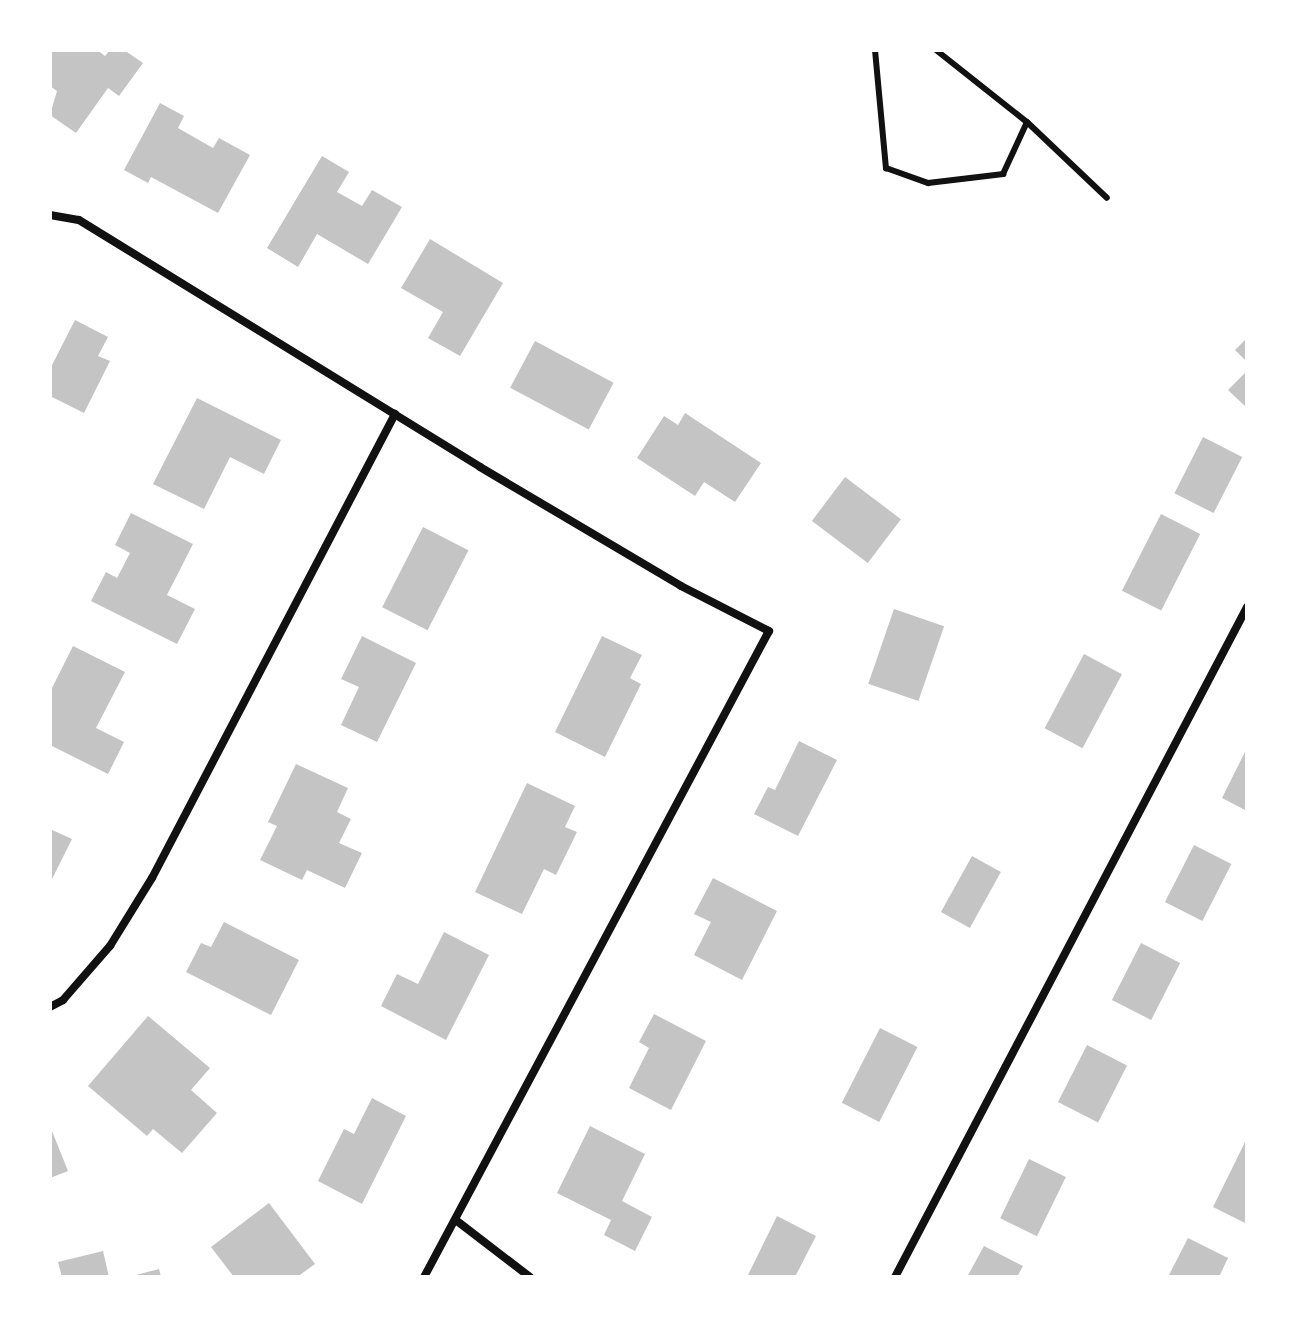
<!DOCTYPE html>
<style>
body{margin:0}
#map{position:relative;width:1297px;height:1327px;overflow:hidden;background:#fff;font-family:Literata,serif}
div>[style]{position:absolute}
.building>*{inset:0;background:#c4c4c4;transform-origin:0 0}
.service>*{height:6px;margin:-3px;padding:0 3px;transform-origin:3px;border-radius:3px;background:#111}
.minor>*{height:8px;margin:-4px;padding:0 4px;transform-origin:4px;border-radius:4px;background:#111}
span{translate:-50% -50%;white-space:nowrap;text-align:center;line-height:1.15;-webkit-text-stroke:8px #fff;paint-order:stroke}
.frame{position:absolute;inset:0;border:52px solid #fff;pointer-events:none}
</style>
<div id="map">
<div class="building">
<div style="clip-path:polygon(50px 50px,97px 50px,105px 56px,110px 50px,124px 50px,143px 63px,119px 96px,108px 88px,76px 133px,50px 115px,57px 91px,50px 86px)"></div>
<div style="clip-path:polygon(160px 103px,184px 116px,178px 128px,213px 148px,219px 138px,250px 155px,218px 213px,151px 177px,148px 183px,124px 170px)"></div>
<div style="clip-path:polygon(322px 156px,349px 172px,337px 192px,362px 206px,372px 190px,402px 207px,368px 264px,317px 234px,298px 267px,267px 248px)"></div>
<div style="clip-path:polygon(430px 239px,503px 283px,460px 356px,428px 338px,443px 312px,401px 288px)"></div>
<div style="clip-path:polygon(75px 320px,108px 337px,98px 356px,110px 361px,84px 413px,50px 396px,50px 369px)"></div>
<div style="clip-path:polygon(1247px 338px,1247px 362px,1235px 350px)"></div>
<div style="left:535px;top:341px;width:89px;height:53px;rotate:28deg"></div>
<div style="clip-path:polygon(1247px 371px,1247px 408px,1228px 390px)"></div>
<div style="clip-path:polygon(197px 398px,281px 440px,264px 474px,230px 457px,204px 509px,153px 484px)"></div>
<div style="clip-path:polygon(685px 413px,761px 463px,735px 502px,704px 482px,695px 496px,637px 458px,664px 416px,678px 425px)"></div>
<div style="left:1203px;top:437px;width:44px;height:63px;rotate:27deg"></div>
<div style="left:845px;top:477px;width:70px;height:55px;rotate:37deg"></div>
<div style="clip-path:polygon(131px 513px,193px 544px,167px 595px,195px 609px,177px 644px,91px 601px,106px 572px,117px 578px,130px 553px,115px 545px)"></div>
<div style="left:1161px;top:514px;width:44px;height:86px;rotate:27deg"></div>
<div style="left:423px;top:527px;width:51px;height:90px;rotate:27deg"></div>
<div style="left:894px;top:609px;width:53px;height:79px;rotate:19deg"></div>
<div style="clip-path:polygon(362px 636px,416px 663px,377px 742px,341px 725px,359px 687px,341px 679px)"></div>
<div style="clip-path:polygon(602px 636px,642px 655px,630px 678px,641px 684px,605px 757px,555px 732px)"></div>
<div style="clip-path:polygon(73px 646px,125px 672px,96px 728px,124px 742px,108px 774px,50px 745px,50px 692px)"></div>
<div style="left:1084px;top:654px;width:43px;height:84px;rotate:28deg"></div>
<div style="clip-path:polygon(799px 741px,837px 760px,798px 836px,754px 814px,768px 787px,775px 790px)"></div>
<div style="clip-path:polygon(1247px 748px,1247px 811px,1222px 798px)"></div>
<div style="clip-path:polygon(296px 764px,348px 788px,337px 812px,351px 819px,339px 843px,362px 853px,345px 888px,307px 870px,302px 880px,260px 860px,277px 826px,268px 822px)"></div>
<div style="clip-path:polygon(527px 783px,575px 806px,565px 827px,577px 832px,556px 875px,544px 869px,522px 914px,475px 892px)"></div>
<div style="clip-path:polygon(50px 829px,72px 839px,50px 883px)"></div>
<div style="left:1194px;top:845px;width:42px;height:64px;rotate:27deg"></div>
<div style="left:972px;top:856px;width:33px;height:64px;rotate:29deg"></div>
<div style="clip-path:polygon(713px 878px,777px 911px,742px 980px,694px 955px,711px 922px,694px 914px)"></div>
<div style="clip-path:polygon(224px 922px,299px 960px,271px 1015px,186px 972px,201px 943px,211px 947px)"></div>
<div style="clip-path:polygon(444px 932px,489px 955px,446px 1040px,381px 1006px,397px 974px,418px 984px)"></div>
<div style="left:1141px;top:943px;width:44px;height:64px;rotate:27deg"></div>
<div style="clip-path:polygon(654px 1014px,706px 1041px,671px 1110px,629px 1088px,649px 1048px,639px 1042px)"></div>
<div style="clip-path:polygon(148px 1016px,210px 1068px,191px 1090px,217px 1113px,182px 1153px,153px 1129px,147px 1136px,88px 1086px)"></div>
<div style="left:880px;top:1028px;width:42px;height:84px;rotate:27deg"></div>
<div style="left:1087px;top:1045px;width:45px;height:64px;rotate:27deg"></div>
<div style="clip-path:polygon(372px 1098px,406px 1116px,362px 1204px,318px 1181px,344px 1129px,354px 1134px)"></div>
<div style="clip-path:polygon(50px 1126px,68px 1171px,50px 1178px)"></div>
<div style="clip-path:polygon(590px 1126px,645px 1154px,622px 1201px,652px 1217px,635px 1251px,604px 1235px,611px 1220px,557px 1193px)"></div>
<div style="clip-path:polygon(1247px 1138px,1247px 1224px,1213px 1207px)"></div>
<div style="left:1029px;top:1159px;width:41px;height:66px;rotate:26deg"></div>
<div style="clip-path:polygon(269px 1203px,315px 1264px,297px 1277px,234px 1277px,211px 1247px)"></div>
<div style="clip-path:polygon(777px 1216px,816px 1236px,795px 1277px,747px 1277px)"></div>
<div style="clip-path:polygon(1188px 1238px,1228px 1258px,1219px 1277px,1168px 1277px)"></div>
<div style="clip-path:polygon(984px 1246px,1023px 1266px,1017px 1277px,967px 1277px)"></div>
<div style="clip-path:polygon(103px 1251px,109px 1277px,62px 1277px,58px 1262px)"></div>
<div style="clip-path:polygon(159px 1269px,161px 1277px,132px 1277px,132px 1276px)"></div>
</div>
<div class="service">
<div style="left:875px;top:50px;width:119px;rotate:84.7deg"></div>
<div style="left:886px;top:168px;width:45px;rotate:19.7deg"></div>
<div style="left:928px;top:183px;width:76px;rotate:-6.8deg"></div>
<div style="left:1003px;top:174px;width:57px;rotate:-65.2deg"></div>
<div style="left:936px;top:50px;width:116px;rotate:38.4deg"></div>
<div style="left:1027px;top:122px;width:110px;rotate:43.5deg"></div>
</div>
<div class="minor">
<div style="left:50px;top:215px;width:29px;rotate:10deg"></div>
<div style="left:79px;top:220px;width:471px;rotate:31.6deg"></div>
<div style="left:480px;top:467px;width:234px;rotate:30.6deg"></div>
<div style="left:681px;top:586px;width:99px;rotate:27.1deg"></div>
<div style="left:769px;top:631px;width:732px;rotate:118.1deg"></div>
<div style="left:50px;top:1007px;width:15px;rotate:-28deg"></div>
<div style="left:63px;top:1000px;width:72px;rotate:-49deg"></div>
<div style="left:110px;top:946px;width:80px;rotate:-58.3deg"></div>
<div style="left:152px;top:878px;width:524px;rotate:-62.36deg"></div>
<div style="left:457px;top:1221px;width:92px;rotate:37.5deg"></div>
<div style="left:895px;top:1277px;width:757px;rotate:-62.28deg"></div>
</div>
<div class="frame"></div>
</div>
